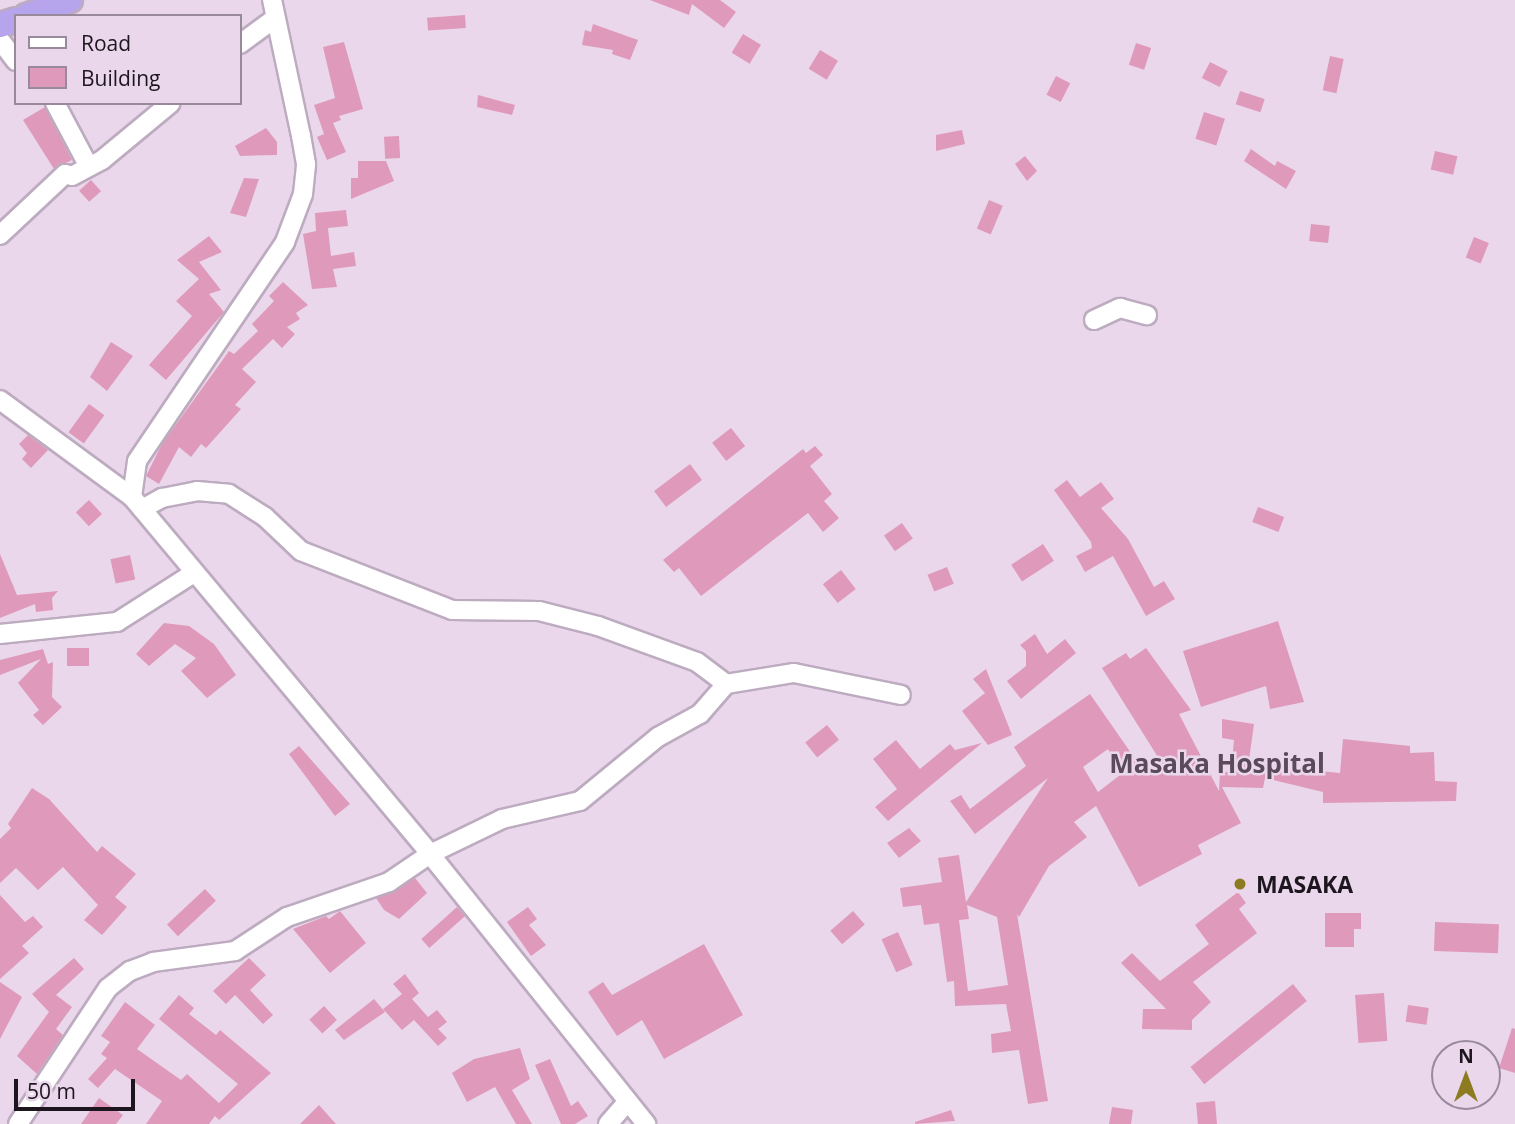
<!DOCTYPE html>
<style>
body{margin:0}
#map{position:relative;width:1515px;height:1124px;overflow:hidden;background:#ead7ec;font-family:"Open Sans",sans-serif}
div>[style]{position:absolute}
.building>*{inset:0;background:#df9abb;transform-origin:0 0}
.roads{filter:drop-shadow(2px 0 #bdabc0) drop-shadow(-2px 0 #bdabc0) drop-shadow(0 2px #bdabc0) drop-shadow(0 -2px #bdabc0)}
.minor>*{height:18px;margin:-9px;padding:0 9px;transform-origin:9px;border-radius:9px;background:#fff}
.highway>*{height:24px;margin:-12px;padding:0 12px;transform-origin:12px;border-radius:12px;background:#b6a4ed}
.dots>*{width:19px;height:19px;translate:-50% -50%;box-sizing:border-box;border:4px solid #ead7ec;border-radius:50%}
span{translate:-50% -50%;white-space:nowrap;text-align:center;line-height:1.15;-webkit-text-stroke:5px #ead7ec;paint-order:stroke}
.poi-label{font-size:23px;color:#1d161e;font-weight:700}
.left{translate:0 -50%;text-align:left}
.quarter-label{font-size:26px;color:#5a4a5c;font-weight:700}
.legend{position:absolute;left:14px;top:14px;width:228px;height:91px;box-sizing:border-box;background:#ead7ec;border:2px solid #988a9a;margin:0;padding:9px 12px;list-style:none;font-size:21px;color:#1d161e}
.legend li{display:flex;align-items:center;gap:14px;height:35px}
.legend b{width:35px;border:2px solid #988a9a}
.north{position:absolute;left:1431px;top:1040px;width:70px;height:70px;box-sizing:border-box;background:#ead7ec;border:2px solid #988a9a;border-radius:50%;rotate:0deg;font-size:19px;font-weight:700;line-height:28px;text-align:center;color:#1d161e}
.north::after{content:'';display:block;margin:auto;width:24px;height:32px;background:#8d7b21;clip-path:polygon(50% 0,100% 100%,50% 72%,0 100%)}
.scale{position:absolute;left:14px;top:1079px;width:121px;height:32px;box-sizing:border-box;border:4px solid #1d161e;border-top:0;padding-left:9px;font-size:21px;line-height:24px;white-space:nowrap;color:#1d161e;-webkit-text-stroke:5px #ead7ec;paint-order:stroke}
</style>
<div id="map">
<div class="building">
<div style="clip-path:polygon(650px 0,720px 0,736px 12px,724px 28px,692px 4px,689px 15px)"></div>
<div style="left:465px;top:15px;width:13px;height:38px;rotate:86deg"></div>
<div style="clip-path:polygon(593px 24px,638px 40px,630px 60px,612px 54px,613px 50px,582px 45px,585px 30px,591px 32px)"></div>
<div style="left:743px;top:34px;width:21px;height:22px;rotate:31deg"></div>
<div style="clip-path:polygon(344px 42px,363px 109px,339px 116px,341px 120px,333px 123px,346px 152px,327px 160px,317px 137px,324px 134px,314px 105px,335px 98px,323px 47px)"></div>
<div style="left:1136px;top:43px;width:16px;height:23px;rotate:18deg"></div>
<div style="left:820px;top:50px;width:21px;height:22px;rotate:31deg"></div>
<div style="left:1330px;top:56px;width:14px;height:35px;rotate:12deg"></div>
<div style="left:1210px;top:62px;width:20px;height:18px;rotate:27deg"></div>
<div style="left:1056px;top:76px;width:16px;height:21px;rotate:27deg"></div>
<div style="left:1240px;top:91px;width:26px;height:14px;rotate:18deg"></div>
<div style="clip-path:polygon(478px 95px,515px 105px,512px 115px,477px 107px)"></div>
<div style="clip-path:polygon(45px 107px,72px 160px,54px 169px,23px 120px)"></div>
<div style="left:1204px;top:112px;width:22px;height:28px;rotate:18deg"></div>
<div style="clip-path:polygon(266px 128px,277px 142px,277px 155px,240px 156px,235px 146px)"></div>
<div style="clip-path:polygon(962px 130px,965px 144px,936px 151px,936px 135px)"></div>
<div style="left:399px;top:136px;width:22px;height:15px;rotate:87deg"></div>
<div style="clip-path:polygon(1251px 149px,1275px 166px,1277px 161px,1296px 171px,1286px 189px,1244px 161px)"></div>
<div style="left:1435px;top:151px;width:23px;height:19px;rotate:13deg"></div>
<div style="clip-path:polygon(1025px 156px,1037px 171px,1027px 181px,1015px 164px)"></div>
<div style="clip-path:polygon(358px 161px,386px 161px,394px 181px,351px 199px,351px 178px,358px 178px)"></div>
<div style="clip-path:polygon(244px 178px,259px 179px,246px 217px,230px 213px)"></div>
<div style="left:91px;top:180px;width:15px;height:16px;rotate:48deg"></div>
<div style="left:989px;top:200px;width:15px;height:31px;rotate:23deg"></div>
<div style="clip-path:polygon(346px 210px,348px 226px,328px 228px,331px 256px,354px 252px,356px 266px,333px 269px,337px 287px,312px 289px,303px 234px,316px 231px,315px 213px)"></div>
<div style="left:1311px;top:224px;width:19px;height:17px;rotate:6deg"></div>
<div style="clip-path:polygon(209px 236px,222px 252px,199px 262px,221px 290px,209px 294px,224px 312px,166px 380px,149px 365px,192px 316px,176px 301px,199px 279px,177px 260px)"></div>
<div style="left:1474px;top:237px;width:16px;height:22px;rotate:22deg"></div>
<div style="clip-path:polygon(283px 282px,308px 305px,296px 313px,300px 319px,287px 327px,295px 334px,282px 348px,273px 339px,242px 369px,256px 382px,235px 405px,241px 409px,206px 448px,201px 444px,191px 457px,179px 447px,159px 484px,146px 476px,162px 444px,229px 351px,234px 354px,258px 331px,252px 324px,274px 301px,269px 296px)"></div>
<div style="clip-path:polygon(111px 342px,133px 356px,107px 391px,90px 377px)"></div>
<div style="left:89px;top:404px;width:19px;height:35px;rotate:36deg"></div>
<div style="left:731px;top:428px;width:23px;height:24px;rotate:52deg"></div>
<div style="clip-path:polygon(28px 435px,48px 450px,31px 468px,22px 459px,27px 453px,19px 444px)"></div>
<div style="clip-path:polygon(815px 446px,823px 455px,810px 466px,832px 494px,824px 501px,839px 518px,823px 532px,808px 513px,701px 596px,679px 568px,674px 572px,663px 560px,803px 449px,806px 453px)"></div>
<div style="left:690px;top:464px;width:20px;height:45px;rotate:53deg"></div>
<div style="clip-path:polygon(1067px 480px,1080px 497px,1101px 482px,1114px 499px,1101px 508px,1128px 539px,1154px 587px,1164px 581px,1175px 599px,1146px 616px,1113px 556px,1085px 572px,1076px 556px,1092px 548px,1091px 542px,1054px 490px)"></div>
<div style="left:89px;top:500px;width:19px;height:18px;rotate:47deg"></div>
<div style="left:1258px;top:507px;width:28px;height:16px;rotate:21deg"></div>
<div style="left:902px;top:523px;width:19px;height:22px;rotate:55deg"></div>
<div style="left:1043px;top:544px;width:20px;height:38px;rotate:57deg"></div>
<div style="clip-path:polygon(0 554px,17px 595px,58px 591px,52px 598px,53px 610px,36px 612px,35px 604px,0 618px)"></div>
<div style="left:130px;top:555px;width:25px;height:20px;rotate:78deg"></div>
<div style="left:947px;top:567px;width:18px;height:21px;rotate:68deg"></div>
<div style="left:841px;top:570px;width:24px;height:23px;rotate:52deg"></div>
<div style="clip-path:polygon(1278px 621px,1304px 702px,1270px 709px,1266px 686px,1201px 707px,1183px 651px)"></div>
<div style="clip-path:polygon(164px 623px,189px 626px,214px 644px,236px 675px,207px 698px,181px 671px,196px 658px,175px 644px,149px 666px,136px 654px)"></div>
<div style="clip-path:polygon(1035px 634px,1047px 654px,1065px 639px,1076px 653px,1021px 699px,1007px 681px,1026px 666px,1026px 651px,1020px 645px)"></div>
<div style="left:89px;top:648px;width:18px;height:22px;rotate:90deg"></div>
<div style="clip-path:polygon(evenodd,1146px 648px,1191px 710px,1179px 714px,1219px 791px,1220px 772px,1231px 772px,1234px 740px,1222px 738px,1222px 719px,1254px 724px,1249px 760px,1266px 760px,1265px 766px,1340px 773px,1343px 739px,1410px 746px,1410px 753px,1434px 752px,1435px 781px,1457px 782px,1456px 801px,1323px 803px,1323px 792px,1265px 778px,1263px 788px,1222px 787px,1241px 823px,1198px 845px,1202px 854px,1139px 887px,1096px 806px,1074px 822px,1087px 837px,1049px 866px,1019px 917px,1017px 914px,1048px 1101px,1028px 1104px,1019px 1050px,992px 1053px,991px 1034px,1011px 1031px,1006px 1004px,955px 1006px,954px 981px,947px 982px,939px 923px,924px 925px,921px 905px,903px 907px,900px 888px,942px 882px,938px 858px,959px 855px,966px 902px,1048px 778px,975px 834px,950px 801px,961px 795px,970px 809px,1026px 766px,1014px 747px,1090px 694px,1145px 773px,1161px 762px,1102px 668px,1126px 653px,1130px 659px,1146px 648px,1108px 749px,1120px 775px,1098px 792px,1083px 767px,1108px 749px,1146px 648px,967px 905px,997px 917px,1008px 985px,968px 991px,959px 920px,969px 919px,967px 905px)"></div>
<div style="clip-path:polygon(43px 649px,48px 664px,53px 662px,52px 697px,62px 707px,43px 725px,33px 715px,39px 710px,18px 683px,41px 659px,0 675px,0 660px)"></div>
<div style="clip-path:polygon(986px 669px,1012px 735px,988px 745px,962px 711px,985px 693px,973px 679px)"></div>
<div style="left:827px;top:725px;width:19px;height:28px;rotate:51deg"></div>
<div style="clip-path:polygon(896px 740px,920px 769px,950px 744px,955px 750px,982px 743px,888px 821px,875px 807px,897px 789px,873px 759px)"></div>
<div style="clip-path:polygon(299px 746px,350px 804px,335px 816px,289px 754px)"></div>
<div style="clip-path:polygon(32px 788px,49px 799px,97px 852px,102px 846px,136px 874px,115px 897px,127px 907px,102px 935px,84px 920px,98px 905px,63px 867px,38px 890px,16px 868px,0 883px,0 839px,11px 828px,8px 824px)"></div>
<div style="clip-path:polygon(909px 828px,921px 841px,899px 858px,887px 843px)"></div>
<div style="clip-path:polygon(415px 878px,427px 893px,399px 919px,384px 910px,376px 898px)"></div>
<div style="left:205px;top:889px;width:16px;height:52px;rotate:47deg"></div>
<div style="clip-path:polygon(1238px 892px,1246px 903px,1239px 909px,1257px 933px,1193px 982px,1211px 1002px,1192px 1020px,1192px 1030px,1142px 1029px,1143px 1009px,1166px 1009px,1121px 963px,1132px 953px,1160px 981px,1209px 944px,1195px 925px)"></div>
<div style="clip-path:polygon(0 895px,25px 922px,33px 916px,43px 927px,22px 946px,29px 953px,0 979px)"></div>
<div style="left:457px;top:907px;width:12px;height:48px;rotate:48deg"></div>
<div style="clip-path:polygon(528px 907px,537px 919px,529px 925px,546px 945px,531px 956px,507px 922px)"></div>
<div style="clip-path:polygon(340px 911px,366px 943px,330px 973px,293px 929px,326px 916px,329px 919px)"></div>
<div style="left:853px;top:911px;width:18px;height:30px;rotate:49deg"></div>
<div style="clip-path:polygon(1325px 913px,1361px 913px,1361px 929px,1354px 929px,1354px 947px,1325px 947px)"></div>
<div style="left:1435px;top:922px;width:64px;height:29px;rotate:2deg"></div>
<div style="left:898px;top:932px;width:36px;height:18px;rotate:66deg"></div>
<div style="clip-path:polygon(704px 944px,743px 1015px,664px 1059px,642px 1020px,617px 1036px,588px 992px,603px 982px,612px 995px)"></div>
<div style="clip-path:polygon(74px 958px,84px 969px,56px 995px,72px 1007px,56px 1029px,63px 1035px,37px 1074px,17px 1056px,49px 1012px,32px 994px)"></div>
<div style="clip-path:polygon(249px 958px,266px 975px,250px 990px,273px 1015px,263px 1024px,235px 995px,226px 1004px,213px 991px)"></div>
<div style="clip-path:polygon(405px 974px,419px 993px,412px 999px,428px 1017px,437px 1010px,447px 1022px,438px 1029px,447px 1038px,438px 1046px,414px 1020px,402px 1030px,383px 1009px,402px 994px,393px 984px)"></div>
<div style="clip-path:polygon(0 982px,22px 997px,0 1039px)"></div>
<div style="left:1293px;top:984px;width:22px;height:132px;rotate:51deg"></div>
<div style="left:1384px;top:993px;width:48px;height:29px;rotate:86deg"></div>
<div style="clip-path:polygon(179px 995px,194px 1008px,189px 1014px,216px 1035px,220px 1030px,271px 1073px,219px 1120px,215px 1116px,209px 1124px,146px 1124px,162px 1101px,115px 1069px,98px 1088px,88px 1079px,107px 1058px,101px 1054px,110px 1042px,101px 1036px,125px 1002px,155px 1025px,137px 1049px,181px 1080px,187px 1074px,219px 1103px,238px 1084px,159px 1019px)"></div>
<div style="clip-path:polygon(374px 999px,385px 1012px,344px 1040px,335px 1030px)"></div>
<div style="left:1408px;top:1005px;width:21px;height:17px;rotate:8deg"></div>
<div style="left:324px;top:1006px;width:19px;height:20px;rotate:47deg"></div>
<div style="clip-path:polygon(1512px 1028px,1515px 1029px,1515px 1073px,1499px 1068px)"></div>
<div style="clip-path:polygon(520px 1048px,530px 1079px,512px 1090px,532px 1124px,516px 1124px,495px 1087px,467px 1102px,452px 1073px,474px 1059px)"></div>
<div style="clip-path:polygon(550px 1059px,571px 1106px,578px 1101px,588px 1116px,575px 1124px,561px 1124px,535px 1065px)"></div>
<div style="clip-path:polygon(99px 1098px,123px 1115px,116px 1124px,81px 1124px)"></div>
<div style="left:1215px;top:1101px;width:23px;height:19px;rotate:85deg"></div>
<div style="clip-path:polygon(319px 1105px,336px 1124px,300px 1124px)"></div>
<div style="clip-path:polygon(1112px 1107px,1133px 1110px,1131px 1124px,1109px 1124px)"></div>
<div style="clip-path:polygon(951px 1110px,955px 1121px,915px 1124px,915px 1122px)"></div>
</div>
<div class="roads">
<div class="minor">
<div style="left:0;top:40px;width:26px;rotate:53deg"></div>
<div style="left:240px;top:44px;width:42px;rotate:-36.3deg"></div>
<div style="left:55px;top:103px;width:70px;rotate:62deg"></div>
<div style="left:0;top:235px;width:89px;rotate:-43.2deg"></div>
<div style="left:65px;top:174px;width:7px;rotate:16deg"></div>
<div style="left:72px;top:176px;width:34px;rotate:-28deg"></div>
<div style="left:102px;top:160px;width:89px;rotate:-39.6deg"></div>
<div style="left:1094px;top:320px;width:29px;rotate:-25deg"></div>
<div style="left:1120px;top:308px;width:28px;rotate:15deg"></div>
<div style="left:0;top:400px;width:164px;rotate:36.3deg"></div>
<div style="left:132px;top:497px;width:465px;rotate:50.1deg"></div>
<div style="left:430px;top:854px;width:346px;rotate:51.3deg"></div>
<div style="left:132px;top:497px;width:36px;rotate:-82deg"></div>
<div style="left:137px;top:461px;width:264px;rotate:-55.9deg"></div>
<div style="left:285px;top:242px;width:51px;rotate:-69.4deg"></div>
<div style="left:303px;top:194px;width:30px;rotate:-84deg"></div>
<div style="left:306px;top:164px;width:28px;rotate:-100deg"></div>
<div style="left:301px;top:136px;width:139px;rotate:-102deg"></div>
<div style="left:142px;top:509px;width:23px;rotate:-29deg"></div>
<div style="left:162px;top:498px;width:36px;rotate:-11deg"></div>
<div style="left:197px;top:491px;width:32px;rotate:5deg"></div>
<div style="left:229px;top:494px;width:43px;rotate:32.6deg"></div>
<div style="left:265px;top:517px;width:50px;rotate:43.4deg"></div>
<div style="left:301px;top:551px;width:162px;rotate:21.3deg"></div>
<div style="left:452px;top:610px;width:87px;rotate:0.7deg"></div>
<div style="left:539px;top:611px;width:61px;rotate:14.3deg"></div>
<div style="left:598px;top:626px;width:105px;rotate:20deg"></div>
<div style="left:697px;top:662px;width:36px;rotate:37deg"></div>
<div style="left:726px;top:684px;width:69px;rotate:-9.2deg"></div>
<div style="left:794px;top:673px;width:109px;rotate:11.6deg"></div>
<div style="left:0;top:634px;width:118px;rotate:-5.9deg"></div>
<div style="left:117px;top:622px;width:91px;rotate:-32.5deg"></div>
<div style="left:18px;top:1124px;width:163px;rotate:-56.5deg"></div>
<div style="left:108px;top:988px;width:28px;rotate:-38deg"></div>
<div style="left:130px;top:971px;width:25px;rotate:-21deg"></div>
<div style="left:153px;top:962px;width:83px;rotate:-7.6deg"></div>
<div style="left:235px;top:951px;width:62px;rotate:-33.2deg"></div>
<div style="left:287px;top:917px;width:108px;rotate:-18.9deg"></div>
<div style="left:389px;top:882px;width:50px;rotate:-34.3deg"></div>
<div style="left:430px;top:854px;width:80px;rotate:-25.9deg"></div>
<div style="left:502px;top:819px;width:80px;rotate:-13deg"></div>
<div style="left:580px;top:801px;width:101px;rotate:-39.4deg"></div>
<div style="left:658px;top:737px;width:48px;rotate:-28.7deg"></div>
<div style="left:700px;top:714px;width:40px;rotate:-49deg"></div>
<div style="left:608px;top:1124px;width:30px;rotate:-49deg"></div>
</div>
<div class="highway">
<div style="left:26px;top:16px;width:47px;rotate:-20deg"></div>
<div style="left:0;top:25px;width:17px;rotate:-17deg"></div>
</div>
</div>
<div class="dots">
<div style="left:1240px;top:884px;background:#8d7b21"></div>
</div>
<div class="poi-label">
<span class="left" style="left:1256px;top:884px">MASAKA</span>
</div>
<div class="quarter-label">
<span style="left:1217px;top:764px">Masaka Hospital</span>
</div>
<ul class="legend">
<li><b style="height:9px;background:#fff"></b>Road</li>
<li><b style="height:19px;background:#df9abb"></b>Building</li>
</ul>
<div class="north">N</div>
<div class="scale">50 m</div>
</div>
